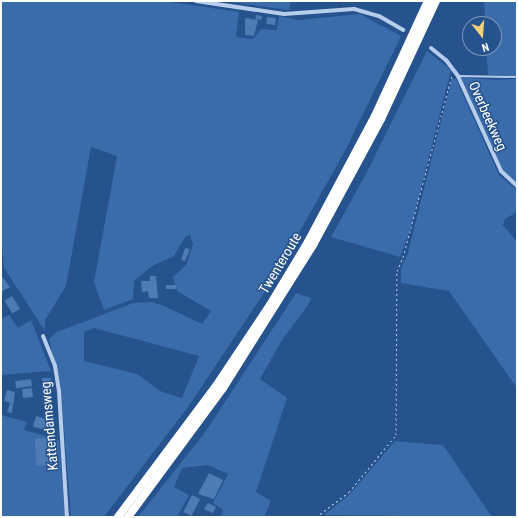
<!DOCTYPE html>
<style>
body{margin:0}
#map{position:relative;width:518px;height:518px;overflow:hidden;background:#26528d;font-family:"Roboto Condensed",sans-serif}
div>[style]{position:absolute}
.green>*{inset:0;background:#3a6baa}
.building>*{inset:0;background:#4e7bb4;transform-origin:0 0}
.path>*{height:1px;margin-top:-0.5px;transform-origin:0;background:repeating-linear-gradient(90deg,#b6cdeb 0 2px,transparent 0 5px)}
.lane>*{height:2px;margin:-1px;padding:0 1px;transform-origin:1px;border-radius:1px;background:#b6cdeb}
.street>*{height:4px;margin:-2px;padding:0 2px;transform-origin:2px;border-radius:2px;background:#b6cdeb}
.highway>*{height:8px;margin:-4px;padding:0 4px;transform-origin:4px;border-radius:4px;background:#fff}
span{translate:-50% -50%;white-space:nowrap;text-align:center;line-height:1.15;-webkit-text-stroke:3px #26528d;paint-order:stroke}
.street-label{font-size:14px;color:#fff}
.frame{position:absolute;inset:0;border:2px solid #fff;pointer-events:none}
.north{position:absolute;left:462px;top:16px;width:40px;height:40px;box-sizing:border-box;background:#26528d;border:1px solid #7d97bb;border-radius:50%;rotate:163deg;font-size:11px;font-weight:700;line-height:16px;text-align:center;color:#fff}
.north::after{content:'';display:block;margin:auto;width:14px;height:18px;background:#f4d27a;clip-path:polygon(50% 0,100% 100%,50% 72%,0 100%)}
</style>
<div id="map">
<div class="green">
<div style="clip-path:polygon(evenodd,1px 1px,164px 1px,239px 12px,236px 37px,253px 39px,261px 29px,277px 30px,279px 16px,298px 20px,360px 14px,401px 36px,345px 151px,272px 281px,188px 407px,104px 517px,71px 517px,61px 391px,49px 339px,57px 332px,133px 303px,151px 302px,164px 306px,202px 324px,211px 311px,177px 291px,173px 277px,186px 265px,193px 245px,190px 235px,185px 237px,174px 256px,152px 266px,134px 281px,133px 299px,104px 310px,94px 282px,117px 156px,91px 147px,66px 286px,45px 320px,45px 331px,4px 268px,1px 237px,1px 1px,94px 328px,199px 356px,182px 398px,162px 392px,137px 374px,84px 361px,84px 332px,94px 328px)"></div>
<div style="clip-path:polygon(224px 1px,291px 1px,289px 10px)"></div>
<div style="clip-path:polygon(484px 1px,517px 1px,517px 76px,488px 75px,486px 48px,494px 48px,494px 24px,485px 24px)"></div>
<div style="clip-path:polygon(427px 51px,451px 70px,410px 231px,400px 257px,331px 237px,367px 172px)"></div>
<div style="clip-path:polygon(461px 77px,495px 80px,517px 79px,517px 185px,505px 175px)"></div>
<div style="clip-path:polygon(452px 78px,456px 79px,499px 175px,517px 190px,517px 212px,505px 219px,503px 225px,517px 242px,517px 388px,449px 291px,401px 283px,401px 268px,407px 256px)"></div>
<div style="clip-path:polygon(296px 293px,311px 298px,308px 305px,282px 340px,260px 379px,287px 398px,256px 492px,271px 501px,264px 517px,221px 517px,223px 510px,213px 503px,228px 474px,208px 465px,182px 468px,174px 487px,189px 495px,177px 517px,138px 517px,206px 431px)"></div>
<div style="clip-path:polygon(9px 315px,18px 328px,31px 320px,51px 371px,1px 375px,1px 319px)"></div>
<div style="clip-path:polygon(1px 415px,27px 422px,24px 430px,59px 440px,65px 517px,1px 517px)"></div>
<div style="clip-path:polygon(395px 441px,443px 445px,492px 517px,324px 515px,349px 495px)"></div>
</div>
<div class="building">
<div style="left:256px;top:15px;width:6px;height:4px;rotate:9deg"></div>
<div style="left:267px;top:17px;width:9px;height:7px;rotate:6deg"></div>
<div style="clip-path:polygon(245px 18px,258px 20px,254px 36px,245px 35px)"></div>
<div style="clip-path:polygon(185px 248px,190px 249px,185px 261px,181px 260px)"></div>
<div style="clip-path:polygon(1px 275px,10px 287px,1px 292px)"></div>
<div style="clip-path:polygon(150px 276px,156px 276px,158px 298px,149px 298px,148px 291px,142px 292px,141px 281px,150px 281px)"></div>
<div style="left:176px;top:285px;width:4px;height:10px;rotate:90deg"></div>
<div style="left:12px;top:296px;width:15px;height:9px;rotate:58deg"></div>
<div style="left:51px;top:378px;width:27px;height:9px;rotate:88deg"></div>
<div style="left:31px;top:379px;width:7px;height:16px;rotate:82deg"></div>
<div style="left:32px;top:388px;width:9px;height:10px;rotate:84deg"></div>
<div style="clip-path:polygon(7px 390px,15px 392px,12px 413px,7px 412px,10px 403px,4px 401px)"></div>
<div style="left:36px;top:416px;width:19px;height:11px;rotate:16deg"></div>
<div style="left:52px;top:438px;width:27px;height:17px;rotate:88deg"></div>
<div style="clip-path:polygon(209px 473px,223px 480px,214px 499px,198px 494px)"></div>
<div style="left:192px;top:495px;width:9px;height:19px;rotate:27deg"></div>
<div style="clip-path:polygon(208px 503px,216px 507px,213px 513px,204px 509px)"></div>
</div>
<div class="path">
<div style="left:316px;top:517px;width:41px;rotate:-37.1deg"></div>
<div style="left:349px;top:492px;width:74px;rotate:-50.5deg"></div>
<div style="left:396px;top:435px;width:164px;rotate:-89.7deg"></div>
<div style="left:397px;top:271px;width:15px;rotate:-67deg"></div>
<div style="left:403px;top:257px;width:188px;rotate:-74.9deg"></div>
</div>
<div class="lane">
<div style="left:458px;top:76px;width:59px;rotate:1deg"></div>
</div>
<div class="street">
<div style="left:196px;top:1px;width:89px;rotate:8.4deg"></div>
<div style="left:284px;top:14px;width:70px;rotate:-4.1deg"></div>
<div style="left:354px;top:9px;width:26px;rotate:16deg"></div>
<div style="left:379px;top:16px;width:28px;rotate:30deg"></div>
<div style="left:431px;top:48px;width:19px;rotate:39deg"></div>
<div style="left:446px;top:60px;width:20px;rotate:53deg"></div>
<div style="left:458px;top:76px;width:104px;rotate:65.6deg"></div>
<div style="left:501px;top:171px;width:22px;rotate:43deg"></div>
<div style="left:43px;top:336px;width:32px;rotate:68deg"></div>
<div style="left:55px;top:366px;width:25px;rotate:81deg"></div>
<div style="left:59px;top:391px;width:126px;rotate:86.4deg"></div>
</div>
<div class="highway">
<div style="left:118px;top:517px;width:164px;rotate:-53.2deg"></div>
<div style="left:216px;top:386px;width:97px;rotate:-56.3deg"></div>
<div style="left:270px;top:305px;width:74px;rotate:-58.9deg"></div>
<div style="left:308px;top:242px;width:143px;rotate:-62deg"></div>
<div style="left:375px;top:116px;width:127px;rotate:-65.3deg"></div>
<div style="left:128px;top:517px;width:160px;rotate:-53.6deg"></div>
<div style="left:223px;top:388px;width:169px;rotate:-57.8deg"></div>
<div style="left:313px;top:245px;width:143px;rotate:-61.6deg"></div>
<div style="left:381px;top:119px;width:130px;rotate:-65deg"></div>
</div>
<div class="street-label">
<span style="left:488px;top:116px;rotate:66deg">Overbeekweg</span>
<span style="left:280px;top:263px;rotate:-59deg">Twenteroute</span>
<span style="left:49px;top:426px;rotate:-95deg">Kattendamsweg</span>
</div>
<div class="frame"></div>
<div class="north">N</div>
</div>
